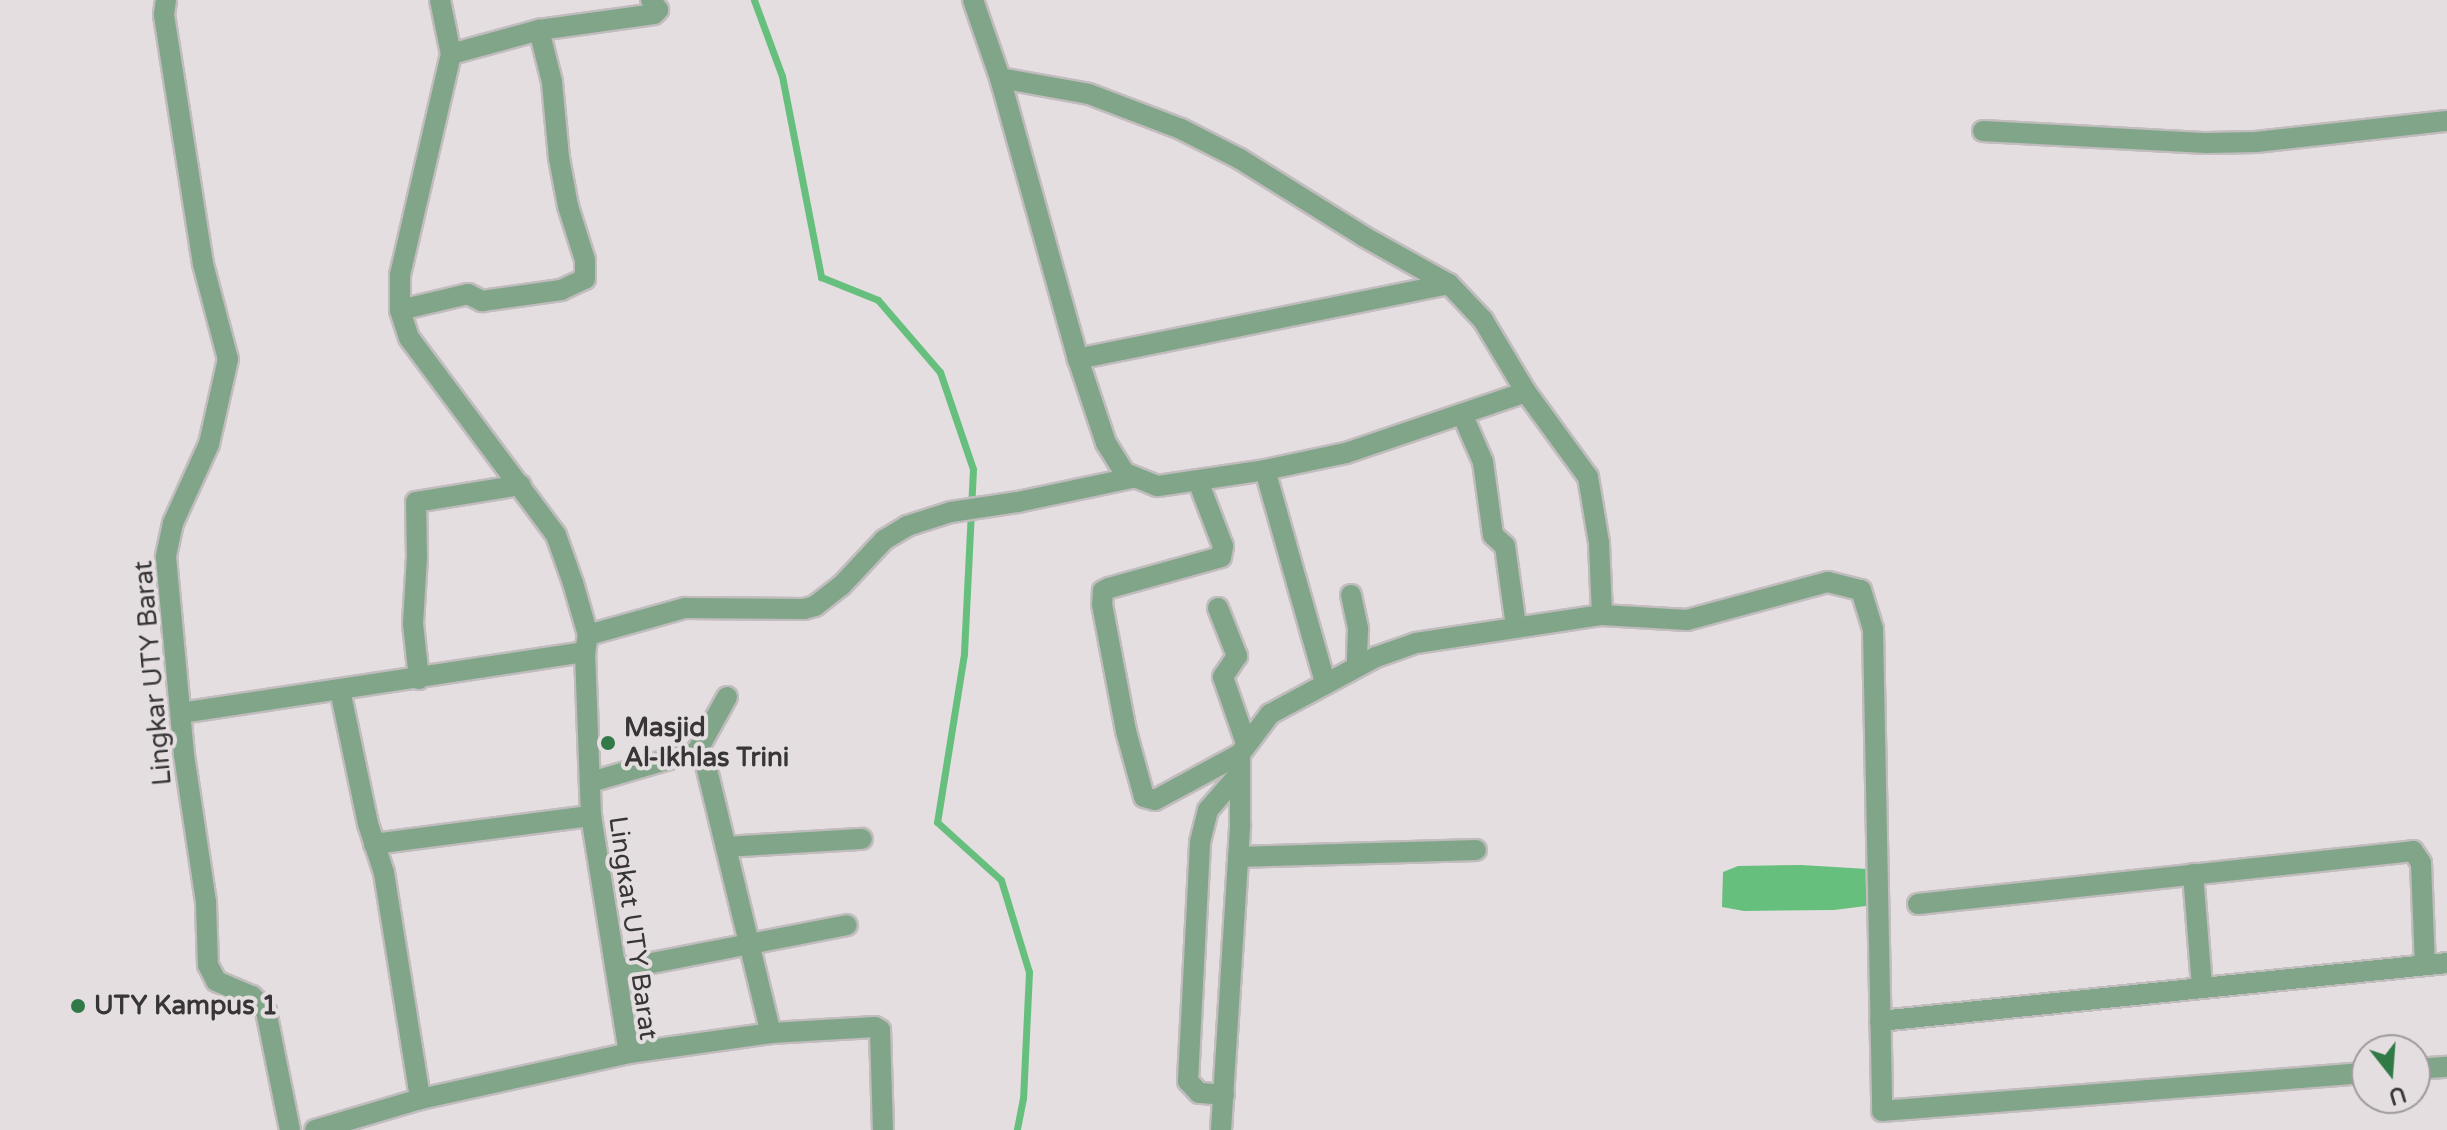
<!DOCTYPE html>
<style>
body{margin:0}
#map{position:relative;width:2447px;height:1130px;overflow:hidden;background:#e4dee0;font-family:"Varela Round",sans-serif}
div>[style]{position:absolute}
.water>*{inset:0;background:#67bf7e}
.stream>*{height:7px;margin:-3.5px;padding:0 3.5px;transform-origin:3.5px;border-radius:3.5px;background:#67bf7e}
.roads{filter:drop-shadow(2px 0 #c1bcbe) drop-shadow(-2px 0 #c1bcbe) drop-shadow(0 2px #c1bcbe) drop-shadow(0 -2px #c1bcbe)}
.minor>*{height:20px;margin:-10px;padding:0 10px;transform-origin:10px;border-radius:10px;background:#81a588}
.dots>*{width:22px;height:22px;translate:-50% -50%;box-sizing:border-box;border:4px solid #e4dee0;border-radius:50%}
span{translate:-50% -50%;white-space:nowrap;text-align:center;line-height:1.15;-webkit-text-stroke:8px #e4dee0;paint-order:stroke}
.street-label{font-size:26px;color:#373536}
.poi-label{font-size:26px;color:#373536;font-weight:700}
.left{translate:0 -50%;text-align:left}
.north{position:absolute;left:2351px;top:1034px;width:80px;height:80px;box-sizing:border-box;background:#e4dee0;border:2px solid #9f9a9c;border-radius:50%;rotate:163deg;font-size:22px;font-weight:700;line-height:32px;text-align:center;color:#373536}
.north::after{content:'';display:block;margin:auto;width:28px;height:36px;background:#317a47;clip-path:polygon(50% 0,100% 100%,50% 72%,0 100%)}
</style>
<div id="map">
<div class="water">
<div style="clip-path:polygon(1801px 865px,1868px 869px,1866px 906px,1834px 910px,1744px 911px,1722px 907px,1723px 872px,1738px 866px)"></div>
</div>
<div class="stream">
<div style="left:754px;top:0;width:81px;rotate:69.8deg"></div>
<div style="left:782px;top:76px;width:205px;rotate:79deg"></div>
<div style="left:821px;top:277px;width:61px;rotate:22deg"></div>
<div style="left:878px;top:300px;width:95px;rotate:49.3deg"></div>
<div style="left:940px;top:372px;width:102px;rotate:71.2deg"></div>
<div style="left:973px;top:469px;width:185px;rotate:92.8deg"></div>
<div style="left:964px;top:654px;width:170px;rotate:99.1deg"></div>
<div style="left:937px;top:822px;width:86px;rotate:42.2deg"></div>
<div style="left:1001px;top:880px;width:96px;rotate:73.1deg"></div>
<div style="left:1029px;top:972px;width:126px;rotate:92.7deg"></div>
<div style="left:1023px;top:1098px;width:33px;rotate:101deg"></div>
</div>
<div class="roads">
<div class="minor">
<div style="left:166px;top:0;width:15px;rotate:98deg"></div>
<div style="left:164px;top:15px;width:252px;rotate:81.1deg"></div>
<div style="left:203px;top:264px;width:98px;rotate:75.3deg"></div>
<div style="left:228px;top:359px;width:87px;rotate:102.6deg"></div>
<div style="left:209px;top:444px;width:87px;rotate:114.5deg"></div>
<div style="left:173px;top:523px;width:35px;rotate:102deg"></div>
<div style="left:166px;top:557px;width:199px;rotate:84.8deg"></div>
<div style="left:184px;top:755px;width:150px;rotate:81.5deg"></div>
<div style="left:206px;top:903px;width:62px;rotate:88.2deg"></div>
<div style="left:208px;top:965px;width:18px;rotate:63deg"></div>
<div style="left:216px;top:981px;width:39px;rotate:23deg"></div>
<div style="left:252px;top:996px;width:21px;rotate:47deg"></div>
<div style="left:266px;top:1011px;width:121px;rotate:78.6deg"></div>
<div style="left:973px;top:0;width:83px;rotate:70.9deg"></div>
<div style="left:1000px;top:78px;width:292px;rotate:74.5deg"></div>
<div style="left:1078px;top:359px;width:89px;rotate:71.6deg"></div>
<div style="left:1106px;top:443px;width:36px;rotate:58deg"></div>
<div style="left:1125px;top:473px;width:35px;rotate:22deg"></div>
<div style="left:1158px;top:486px;width:108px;rotate:-8.5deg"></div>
<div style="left:1265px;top:470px;width:83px;rotate:-11.9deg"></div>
<div style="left:1346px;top:453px;width:190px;rotate:-18.7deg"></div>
<div style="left:1526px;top:392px;width:105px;rotate:53.9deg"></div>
<div style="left:1588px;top:477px;width:67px;rotate:80.5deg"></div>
<div style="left:1599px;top:543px;width:72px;rotate:87.6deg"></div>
<div style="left:539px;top:30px;width:116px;rotate:-7.9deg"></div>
<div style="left:654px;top:14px;width:6px;rotate:-45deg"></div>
<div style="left:658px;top:10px;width:12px;rotate:-125deg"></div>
<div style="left:1000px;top:78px;width:90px;rotate:10.2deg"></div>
<div style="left:1089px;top:94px;width:98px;rotate:20.8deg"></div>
<div style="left:1181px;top:129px;width:66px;rotate:27deg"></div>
<div style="left:1240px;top:159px;width:145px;rotate:32deg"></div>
<div style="left:1363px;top:236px;width:98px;rotate:29.2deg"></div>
<div style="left:1449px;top:284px;width:379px;rotate:168.6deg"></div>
<div style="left:1983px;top:131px;width:224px;rotate:3.1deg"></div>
<div style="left:2207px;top:143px;width:49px;rotate:-1.2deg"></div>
<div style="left:2256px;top:142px;width:192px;rotate:-6.3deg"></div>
<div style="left:1449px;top:284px;width:50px;rotate:46.6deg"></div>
<div style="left:1483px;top:320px;width:84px;rotate:59.2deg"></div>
<div style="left:400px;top:310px;width:70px;rotate:-13.2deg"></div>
<div style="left:468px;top:294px;width:16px;rotate:27deg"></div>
<div style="left:482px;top:301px;width:80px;rotate:-7.9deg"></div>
<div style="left:561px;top:290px;width:26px;rotate:-25deg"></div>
<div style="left:585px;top:279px;width:19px;rotate:-90deg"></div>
<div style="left:585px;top:260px;width:57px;rotate:-107.5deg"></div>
<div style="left:568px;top:206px;width:49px;rotate:-100.6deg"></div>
<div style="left:559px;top:158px;width:76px;rotate:-95.3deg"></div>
<div style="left:552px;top:82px;width:54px;rotate:-104deg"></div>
<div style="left:539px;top:30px;width:91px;rotate:164.7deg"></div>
<div style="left:1463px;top:416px;width:50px;rotate:66.5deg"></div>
<div style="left:1483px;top:462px;width:74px;rotate:82.2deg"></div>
<div style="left:1493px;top:535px;width:16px;rotate:43deg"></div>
<div style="left:1505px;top:546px;width:81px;rotate:82.2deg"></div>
<div style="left:1265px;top:470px;width:220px;rotate:74.2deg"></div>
<div style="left:1198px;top:481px;width:70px;rotate:69deg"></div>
<div style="left:1223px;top:546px;width:11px;rotate:100deg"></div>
<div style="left:1221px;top:557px;width:116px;rotate:164.5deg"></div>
<div style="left:1109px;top:588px;width:7px;rotate:153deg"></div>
<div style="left:1103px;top:591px;width:13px;rotate:94deg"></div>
<div style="left:1102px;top:604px;width:129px;rotate:79.3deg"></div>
<div style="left:1126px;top:731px;width:68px;rotate:74.7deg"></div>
<div style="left:1144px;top:797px;width:11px;rotate:15deg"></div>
<div style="left:1155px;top:800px;width:97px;rotate:-28.4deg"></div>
<div style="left:1351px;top:595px;width:35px;rotate:78deg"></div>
<div style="left:1358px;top:629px;width:37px;rotate:92deg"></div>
<div style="left:1218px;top:608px;width:52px;rotate:68.4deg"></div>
<div style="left:1237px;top:656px;width:25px;rotate:124deg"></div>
<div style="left:1223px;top:677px;width:70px;rotate:70.8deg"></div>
<div style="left:588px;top:635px;width:101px;rotate:-15.6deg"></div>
<div style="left:685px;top:608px;width:119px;rotate:0.5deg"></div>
<div style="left:804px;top:609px;width:11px;rotate:-15deg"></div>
<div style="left:815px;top:606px;width:33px;rotate:-38deg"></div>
<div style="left:841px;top:586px;width:63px;rotate:-46.9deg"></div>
<div style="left:884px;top:540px;width:27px;rotate:-31deg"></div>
<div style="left:907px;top:526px;width:46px;rotate:-17.7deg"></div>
<div style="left:951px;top:512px;width:68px;rotate:-8.5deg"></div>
<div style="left:1018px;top:502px;width:116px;rotate:-11.9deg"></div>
<div style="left:419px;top:679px;width:55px;rotate:-96.2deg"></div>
<div style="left:413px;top:624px;width:67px;rotate:-86.6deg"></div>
<div style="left:417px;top:557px;width:55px;rotate:-91deg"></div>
<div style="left:416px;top:502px;width:106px;rotate:-9.2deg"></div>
<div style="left:340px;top:690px;width:137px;rotate:78.2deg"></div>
<div style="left:368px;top:824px;width:52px;rotate:71.9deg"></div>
<div style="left:384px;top:873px;width:229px;rotate:80.9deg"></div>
<div style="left:181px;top:713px;width:409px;rotate:-8.6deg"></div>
<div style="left:696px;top:753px;width:64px;rotate:-61deg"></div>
<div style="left:591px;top:782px;width:100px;rotate:-16.3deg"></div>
<div style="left:687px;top:754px;width:17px;rotate:10deg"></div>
<div style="left:704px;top:757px;width:284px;rotate:76.4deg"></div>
<div style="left:374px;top:844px;width:219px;rotate:-7.4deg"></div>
<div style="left:726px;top:847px;width:136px;rotate:-3.4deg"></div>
<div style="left:1238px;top:857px;width:238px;rotate:-1.7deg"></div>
<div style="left:2193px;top:874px;width:111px;rotate:85.4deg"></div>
<div style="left:1918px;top:904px;width:498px;rotate:-6.1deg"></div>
<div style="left:2413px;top:851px;width:14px;rotate:56deg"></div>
<div style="left:2421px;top:863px;width:102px;rotate:87.8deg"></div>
<div style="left:616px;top:970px;width:235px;rotate:-11deg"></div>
<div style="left:1880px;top:1021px;width:570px;rotate:-5.84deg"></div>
<div style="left:629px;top:1053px;width:143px;rotate:-8deg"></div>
<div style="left:771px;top:1033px;width:104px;rotate:-3.3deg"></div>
<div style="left:875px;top:1027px;width:6px;rotate:31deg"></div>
<div style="left:880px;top:1030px;width:100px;rotate:88.3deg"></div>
<div style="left:2415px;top:1069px;width:32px;rotate:-4deg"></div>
<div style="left:1224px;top:1095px;width:25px;rotate:-175deg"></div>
<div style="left:1199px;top:1093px;width:16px;rotate:-133deg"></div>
<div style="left:1188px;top:1081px;width:239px;rotate:-87.1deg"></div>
<div style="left:1200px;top:842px;width:33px;rotate:-76deg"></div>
<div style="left:1208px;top:810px;width:49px;rotate:-49.1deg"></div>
<div style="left:315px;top:1130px;width:109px;rotate:-16.4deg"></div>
<div style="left:420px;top:1099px;width:214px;rotate:-12.4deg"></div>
<div style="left:629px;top:1053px;width:240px;rotate:-99.1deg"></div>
<div style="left:591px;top:816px;width:164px;rotate:-92.1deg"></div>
<div style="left:585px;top:652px;width:17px;rotate:-80deg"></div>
<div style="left:588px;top:635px;width:54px;rotate:-106.1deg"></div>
<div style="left:573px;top:583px;width:51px;rotate:-109.5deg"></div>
<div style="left:556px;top:535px;width:246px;rotate:-126.7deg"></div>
<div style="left:409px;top:338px;width:29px;rotate:-108deg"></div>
<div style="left:400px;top:310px;width:35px;rotate:-90deg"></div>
<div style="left:400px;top:275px;width:227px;rotate:-77deg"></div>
<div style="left:451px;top:54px;width:55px;rotate:-101.5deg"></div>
<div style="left:1221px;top:1130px;width:307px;rotate:-86.4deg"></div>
<div style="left:1240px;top:824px;width:70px;rotate:-90deg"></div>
<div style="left:1240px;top:754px;width:50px;rotate:-53.1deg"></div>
<div style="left:1270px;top:714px;width:120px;rotate:-28.3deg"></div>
<div style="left:1376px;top:657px;width:42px;rotate:-19.3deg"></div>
<div style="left:1416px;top:643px;width:188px;rotate:-8.6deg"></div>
<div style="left:1602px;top:615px;width:85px;rotate:3.4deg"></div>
<div style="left:1687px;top:620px;width:146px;rotate:-15.1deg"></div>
<div style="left:1828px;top:582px;width:34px;rotate:14deg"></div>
<div style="left:1861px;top:590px;width:41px;rotate:72.9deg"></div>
<div style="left:1873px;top:629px;width:482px;rotate:88.9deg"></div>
<div style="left:1882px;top:1111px;width:486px;rotate:-4.5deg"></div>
</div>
</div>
<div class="dots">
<div style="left:608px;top:743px;background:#317a47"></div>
<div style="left:78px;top:1006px;background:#317a47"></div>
</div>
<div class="street-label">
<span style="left:153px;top:673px;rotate:-95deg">Lingkar UTY Barat</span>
<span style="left:633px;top:928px;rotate:82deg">Lingkat UTY Barat</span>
</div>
<div class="poi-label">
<span class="left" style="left:624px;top:743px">Masjid<br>Al-Ikhlas Trini</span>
<span class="left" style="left:94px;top:1006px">UTY Kampus 1</span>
</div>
<div class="north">U</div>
</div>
